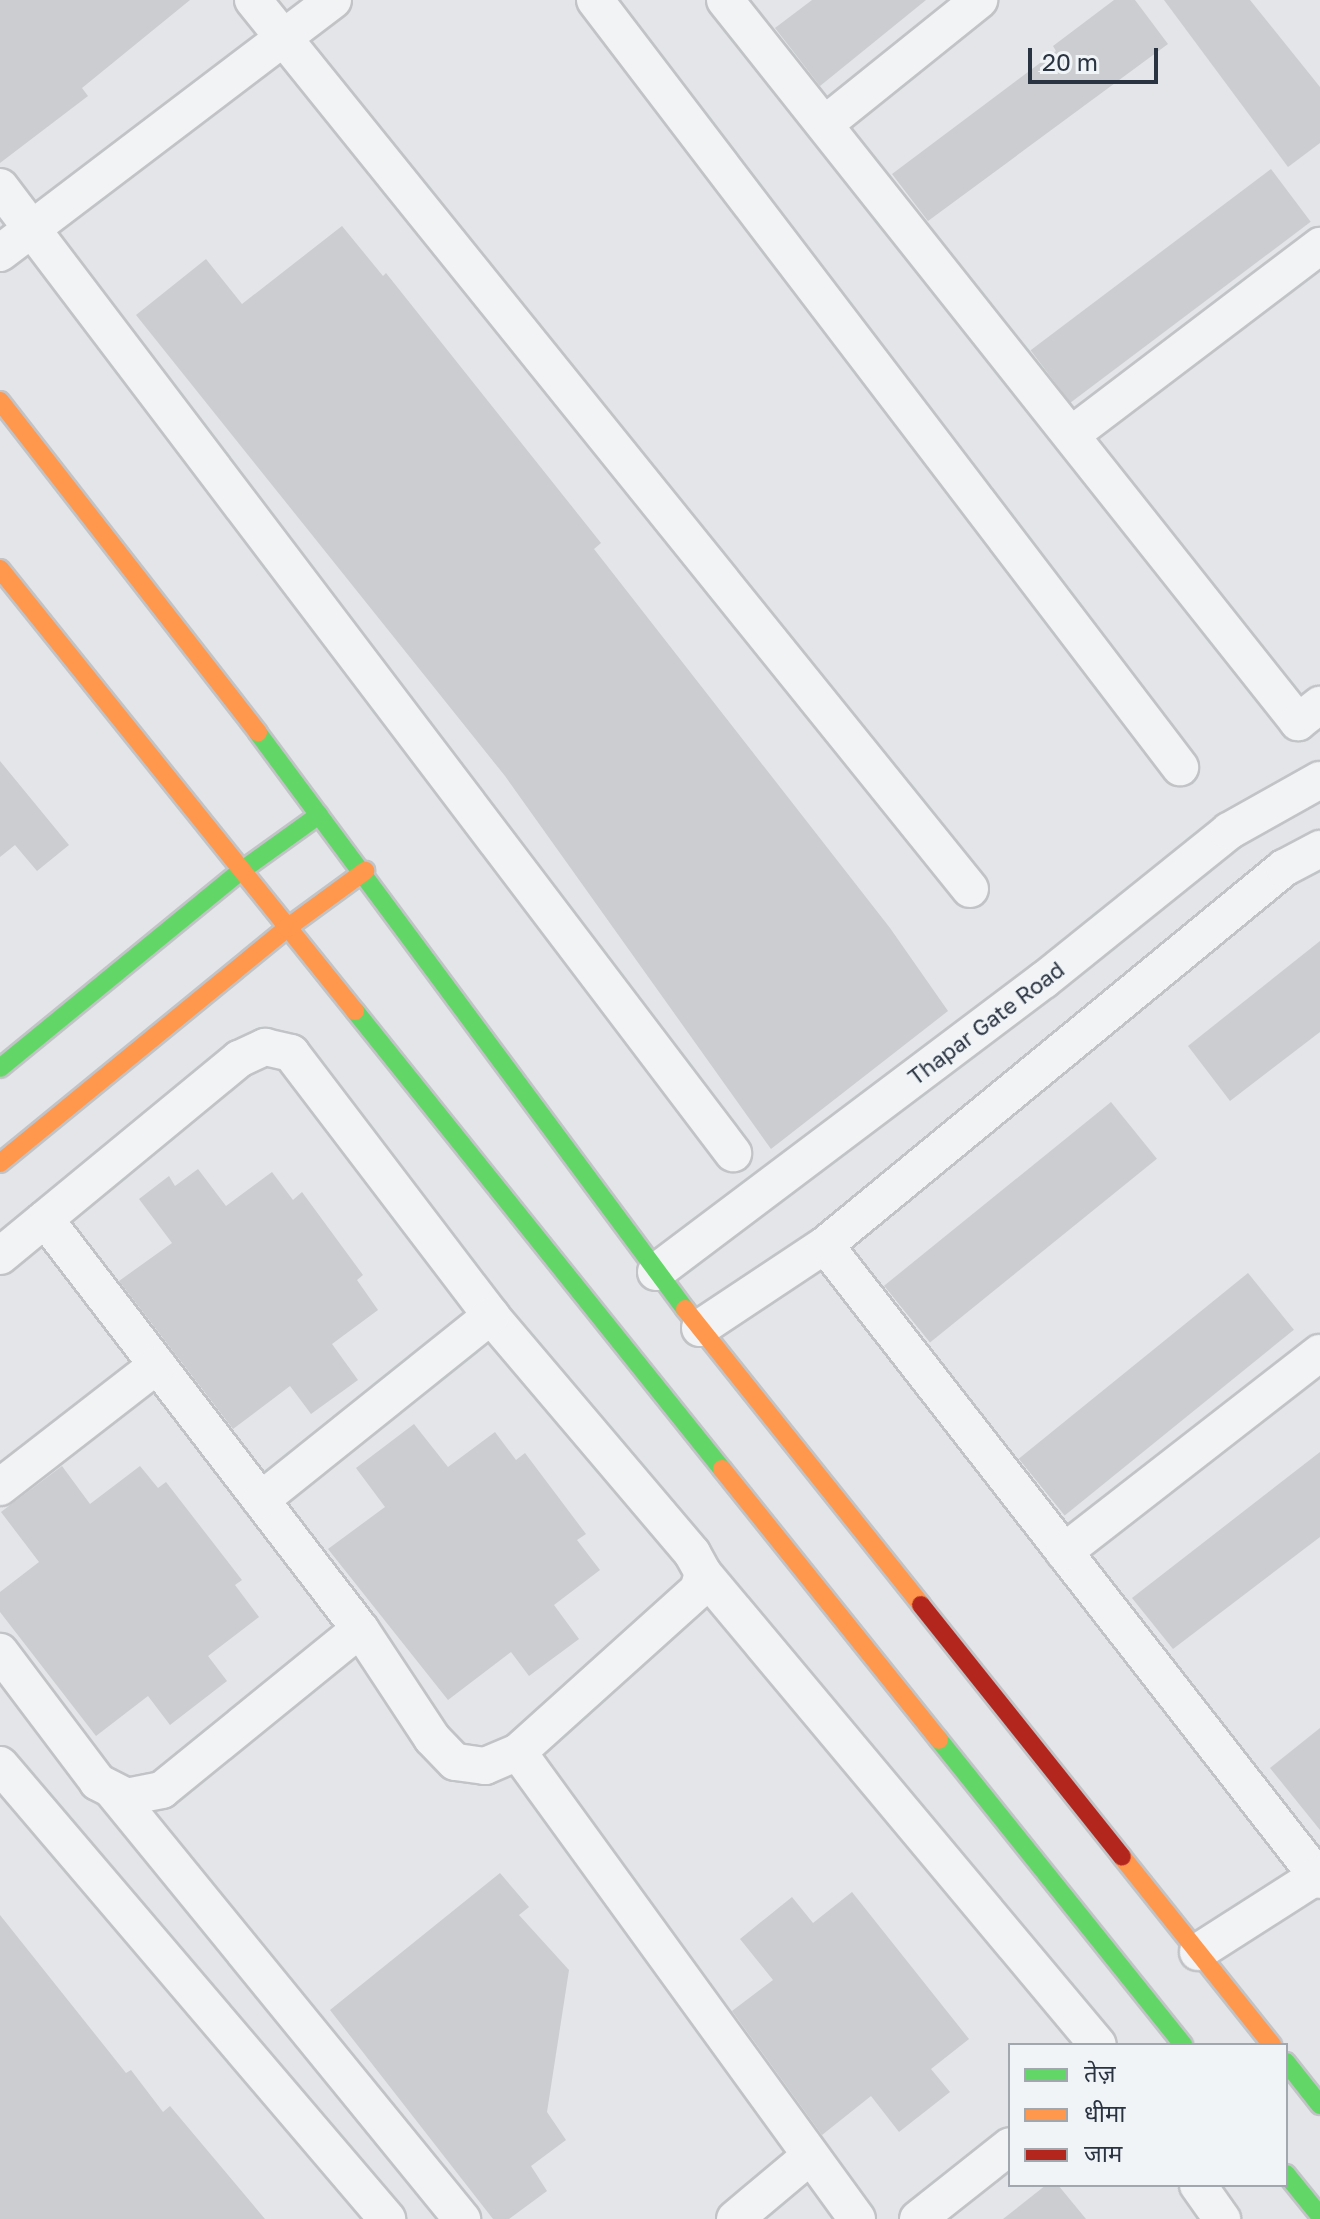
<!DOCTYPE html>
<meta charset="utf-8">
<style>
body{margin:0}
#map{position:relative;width:1320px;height:2219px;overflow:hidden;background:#e3e5e8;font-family:"Golos Text","Noto Sans Devanagari",sans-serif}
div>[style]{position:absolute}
.building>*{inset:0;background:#cbcdd0;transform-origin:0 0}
.roads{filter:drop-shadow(2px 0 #c1c3c6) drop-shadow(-2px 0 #c1c3c6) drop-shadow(0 2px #c1c3c6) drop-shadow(0 -2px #c1c3c6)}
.street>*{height:36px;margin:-18px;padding:0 18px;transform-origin:18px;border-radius:18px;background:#f2f3f5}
.fast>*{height:18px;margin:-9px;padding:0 9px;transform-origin:9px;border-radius:9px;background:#63d668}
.slow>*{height:18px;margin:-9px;padding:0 9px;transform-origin:9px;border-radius:9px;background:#ff974d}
.jam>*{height:18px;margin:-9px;padding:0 9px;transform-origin:9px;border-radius:9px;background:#b3261e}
span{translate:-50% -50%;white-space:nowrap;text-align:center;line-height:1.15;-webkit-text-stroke:6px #f1f4f7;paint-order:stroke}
.street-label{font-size:22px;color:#293341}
.legend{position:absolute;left:1008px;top:2043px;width:280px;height:144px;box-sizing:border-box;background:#f1f4f7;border:2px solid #a1a7ae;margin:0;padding:10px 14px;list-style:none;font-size:24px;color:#293341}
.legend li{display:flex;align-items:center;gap:16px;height:40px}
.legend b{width:40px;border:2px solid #a1a7ae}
.scale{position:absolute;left:1028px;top:48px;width:130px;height:36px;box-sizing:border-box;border:4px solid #293341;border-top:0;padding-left:10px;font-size:24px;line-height:28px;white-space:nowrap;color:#293341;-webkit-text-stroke:6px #f1f4f7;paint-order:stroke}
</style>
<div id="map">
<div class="building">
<div style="clip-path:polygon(0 0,190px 0,82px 88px,88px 96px,0 163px)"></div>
<div style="clip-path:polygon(812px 0,926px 0,820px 86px,775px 28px)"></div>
<div style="clip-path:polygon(1114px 0,1135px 0,1168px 44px,928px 221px,892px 174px,1056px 51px,1053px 46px)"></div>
<div style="clip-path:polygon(1164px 0,1250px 0,1320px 87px,1320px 143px,1288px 167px)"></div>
<div style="left:1271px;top:169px;width:66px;height:301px;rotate:53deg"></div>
<div style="clip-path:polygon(342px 226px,383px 276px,386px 273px,601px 543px,594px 549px,890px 928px,948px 1011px,771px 1149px,505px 776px,136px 315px,206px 259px,242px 304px)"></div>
<div style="clip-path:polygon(0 761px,69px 845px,37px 871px,15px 845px,0 857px)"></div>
<div style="clip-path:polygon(1320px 941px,1320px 1032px,1230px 1101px,1188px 1046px)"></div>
<div style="left:1111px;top:1102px;width:73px;height:292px;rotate:51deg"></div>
<div style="clip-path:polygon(198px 1169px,226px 1206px,272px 1172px,293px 1200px,302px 1192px,363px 1275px,357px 1280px,378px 1310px,332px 1344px,358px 1380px,311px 1414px,290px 1386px,233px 1429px,119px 1281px,172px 1243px,139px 1199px,169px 1176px,175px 1186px)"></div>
<div style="left:1248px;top:1273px;width:73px;height:295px;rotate:51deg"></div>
<div style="clip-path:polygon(414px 1424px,448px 1467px,495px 1432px,516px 1460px,525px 1453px,586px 1534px,577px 1540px,600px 1570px,554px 1605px,579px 1639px,529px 1676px,511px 1652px,448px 1700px,328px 1549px,385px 1507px,356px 1468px)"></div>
<div style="clip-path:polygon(1320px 1452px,1320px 1537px,1173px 1649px,1132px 1598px)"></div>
<div style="clip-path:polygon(62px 1466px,90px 1504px,140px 1466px,158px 1488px,166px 1482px,242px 1580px,235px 1585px,259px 1617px,208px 1656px,227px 1681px,170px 1725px,148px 1696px,96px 1736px,0 1612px,0 1592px,39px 1562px,1px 1512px)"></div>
<div style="clip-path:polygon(1320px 1728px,1320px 1830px,1270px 1768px)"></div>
<div style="clip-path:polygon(500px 1873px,529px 1907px,519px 1915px,569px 1970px,547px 2112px,566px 2140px,531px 2166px,547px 2191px,509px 2219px,493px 2219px,330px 2010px)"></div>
<div style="clip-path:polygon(852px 1892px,969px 2039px,931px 2069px,950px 2092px,899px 2132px,871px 2096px,822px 2135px,732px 2011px,773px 1980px,740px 1939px,792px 1897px,813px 1923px)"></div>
<div style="clip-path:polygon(0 1915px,126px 2073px,131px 2070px,163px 2112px,170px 2106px,265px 2219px,0 2219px)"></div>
<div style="clip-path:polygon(1046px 2185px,1058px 2185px,1086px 2219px,1003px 2219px)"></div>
</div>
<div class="roads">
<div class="street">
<div style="left:253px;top:0;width:1142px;rotate:51.11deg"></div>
<div style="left:595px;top:0;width:965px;rotate:52.67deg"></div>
<div style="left:725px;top:0;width:922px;rotate:51.56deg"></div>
<div style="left:1298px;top:722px;width:28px;rotate:-38deg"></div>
<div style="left:825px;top:124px;width:198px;rotate:-38.8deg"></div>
<div style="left:0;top:187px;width:1213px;rotate:52.81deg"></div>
<div style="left:0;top:253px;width:418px;rotate:-37.2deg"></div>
<div style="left:1071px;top:435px;width:313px;rotate:-37.2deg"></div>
<div style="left:45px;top:1219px;width:517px;rotate:52.47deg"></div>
<div style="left:825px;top:1245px;width:805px;rotate:52.06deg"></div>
<div style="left:0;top:1256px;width:310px;rotate:-39.5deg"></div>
<div style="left:239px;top:1059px;width:29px;rotate:-25deg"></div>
<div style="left:265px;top:1047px;width:27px;rotate:13deg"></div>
<div style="left:291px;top:1053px;width:330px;rotate:52.7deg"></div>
<div style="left:491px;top:1316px;width:311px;rotate:49.7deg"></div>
<div style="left:692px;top:1553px;width:23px;rotate:61deg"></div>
<div style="left:703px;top:1573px;width:18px;rotate:106deg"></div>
<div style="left:698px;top:1590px;width:242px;rotate:138deg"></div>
<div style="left:518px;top:1752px;width:36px;rotate:157deg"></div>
<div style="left:485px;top:1766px;width:30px;rotate:-172deg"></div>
<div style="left:455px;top:1762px;width:33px;rotate:-134deg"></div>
<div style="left:432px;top:1738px;width:131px;rotate:-123.4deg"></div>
<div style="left:360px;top:1629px;width:255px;rotate:140.9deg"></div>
<div style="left:162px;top:1790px;width:36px;rotate:169deg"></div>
<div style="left:127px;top:1797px;width:33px;rotate:-153deg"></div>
<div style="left:98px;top:1782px;width:163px;rotate:-127deg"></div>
<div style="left:656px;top:1272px;width:486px;rotate:-37deg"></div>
<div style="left:1044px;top:980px;width:238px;rotate:-38.8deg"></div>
<div style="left:1229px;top:831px;width:104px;rotate:-29.3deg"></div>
<div style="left:700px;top:1328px;width:150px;rotate:-33.6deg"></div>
<div style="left:825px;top:1245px;width:594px;rotate:-39.4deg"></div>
<div style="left:1284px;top:868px;width:41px;rotate:-27.8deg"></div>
<div style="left:0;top:1487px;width:199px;rotate:-37.8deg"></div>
<div style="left:261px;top:1500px;width:295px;rotate:-38.7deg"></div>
<div style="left:1064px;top:1552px;width:324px;rotate:-37.9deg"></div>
<div style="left:703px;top:1573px;width:615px;rotate:50.08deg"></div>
<div style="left:518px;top:1752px;width:577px;rotate:54.02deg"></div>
<div style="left:0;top:1765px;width:597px;rotate:49.55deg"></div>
<div style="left:112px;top:1790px;width:554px;rotate:50.79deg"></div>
<div style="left:1198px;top:1952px;width:145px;rotate:-32.6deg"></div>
<div style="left:1198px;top:2185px;width:42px;rotate:54.8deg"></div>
<div style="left:735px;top:2219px;width:98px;rotate:-40deg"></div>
<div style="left:918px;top:2219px;width:117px;rotate:-38.4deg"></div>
</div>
<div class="fast">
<div style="left:258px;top:733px;width:717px;rotate:53.45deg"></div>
<div style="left:355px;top:1011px;width:587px;rotate:51.29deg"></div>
<div style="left:0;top:1068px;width:311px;rotate:-39.3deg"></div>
<div style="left:241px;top:871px;width:96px;rotate:-35.7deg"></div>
<div style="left:939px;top:1740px;width:391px;rotate:51.3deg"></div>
<div style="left:1286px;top:2062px;width:55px;rotate:51.7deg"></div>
<div style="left:1286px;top:2174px;width:54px;rotate:51deg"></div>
</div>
<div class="slow">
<div style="left:0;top:401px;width:420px;rotate:52.1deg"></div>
<div style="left:0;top:569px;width:567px;rotate:51.23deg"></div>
<div style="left:0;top:1163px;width:371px;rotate:-39.3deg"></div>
<div style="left:287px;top:928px;width:97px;rotate:-36.2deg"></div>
<div style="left:685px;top:1309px;width:379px;rotate:51.4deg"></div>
<div style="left:722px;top:1469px;width:347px;rotate:51.3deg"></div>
<div style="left:1122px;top:1857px;width:241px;rotate:51.4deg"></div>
</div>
<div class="jam">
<div style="left:921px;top:1605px;width:322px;rotate:51.4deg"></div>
</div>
</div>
<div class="street-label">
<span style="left:986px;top:1023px;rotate:-37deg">Thapar Gate Road</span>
</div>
<ul class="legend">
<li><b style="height:10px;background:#63d668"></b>तेज़</li>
<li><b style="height:10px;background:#ff974d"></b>धीमा</li>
<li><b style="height:10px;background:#b3261e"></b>जाम</li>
</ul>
<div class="scale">20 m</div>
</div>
